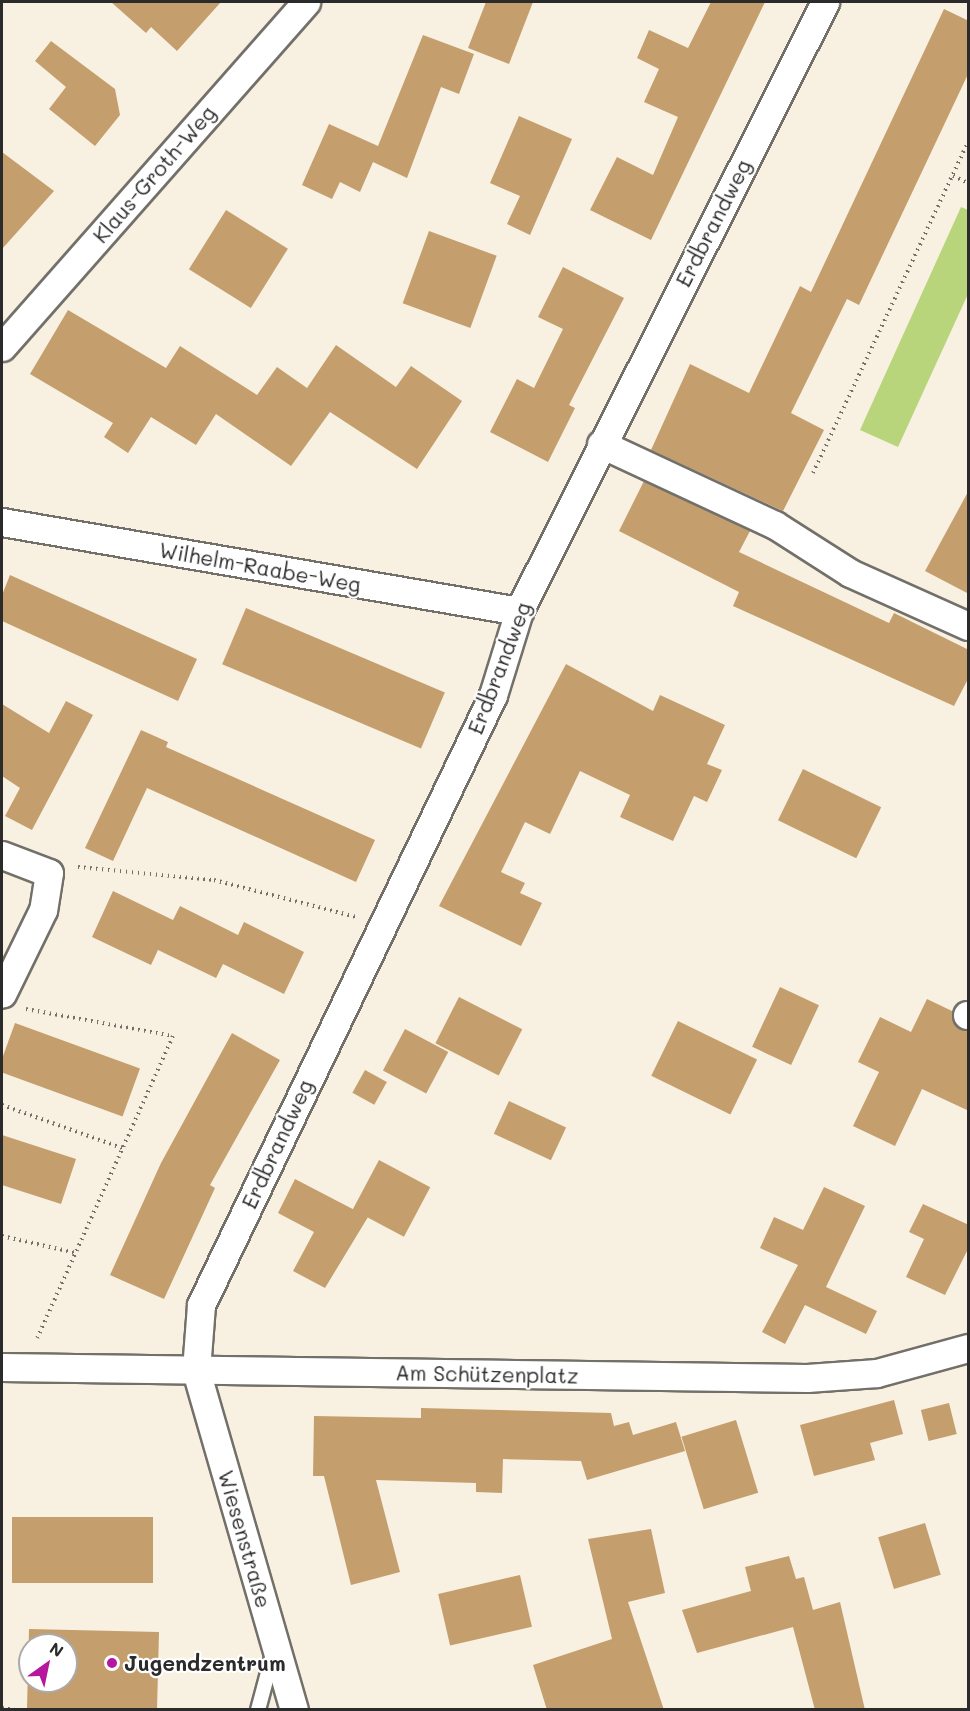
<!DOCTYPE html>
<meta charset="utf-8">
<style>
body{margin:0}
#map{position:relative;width:970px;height:1711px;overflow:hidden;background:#f8f0e0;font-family:Mali,sans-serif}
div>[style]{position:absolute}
.green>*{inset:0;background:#b8d57b}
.building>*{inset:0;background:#c49f6d;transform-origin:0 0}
.path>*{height:4px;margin-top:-2px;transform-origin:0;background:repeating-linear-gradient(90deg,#73706a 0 1.5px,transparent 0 6px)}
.roads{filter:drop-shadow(2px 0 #73706a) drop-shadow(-2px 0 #73706a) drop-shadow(0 2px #73706a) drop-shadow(0 -2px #73706a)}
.service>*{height:14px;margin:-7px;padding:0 7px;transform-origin:7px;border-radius:7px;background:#fff}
.minor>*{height:27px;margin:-13.5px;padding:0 13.5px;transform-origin:13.5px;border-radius:13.5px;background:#fff}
.dots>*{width:16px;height:16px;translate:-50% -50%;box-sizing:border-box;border:3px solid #fff;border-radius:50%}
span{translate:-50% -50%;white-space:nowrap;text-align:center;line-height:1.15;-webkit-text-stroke:4.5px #fff;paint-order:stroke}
.street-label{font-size:21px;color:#2b2b2b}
.poi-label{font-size:21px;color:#2b2b2b;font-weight:700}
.left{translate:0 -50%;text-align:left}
.frame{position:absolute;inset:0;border:3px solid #2b2b2b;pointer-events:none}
.north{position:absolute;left:18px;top:1633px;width:60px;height:60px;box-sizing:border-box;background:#fff;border:2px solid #aaa;border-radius:50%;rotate:33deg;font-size:16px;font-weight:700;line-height:24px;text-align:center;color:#2b2b2b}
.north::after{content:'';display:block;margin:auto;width:21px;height:27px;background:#b5179e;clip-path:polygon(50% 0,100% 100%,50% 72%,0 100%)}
</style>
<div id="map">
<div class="green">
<div style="clip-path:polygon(961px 207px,968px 210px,968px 294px,898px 447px,860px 430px)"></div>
</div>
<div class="building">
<div style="clip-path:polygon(111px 2px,221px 2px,177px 51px,151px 27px,146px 33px)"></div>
<div style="clip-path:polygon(486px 2px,533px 2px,509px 64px,468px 48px)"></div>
<div style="clip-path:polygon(711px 2px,765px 2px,651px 240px,590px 210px,617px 157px,653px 175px,678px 117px,644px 102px,659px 69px,637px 58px,649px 30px,688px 48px)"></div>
<div style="clip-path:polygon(944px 9px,969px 21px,969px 72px,859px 305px,847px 299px,791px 413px,824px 430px,783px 511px,651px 450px,690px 364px,749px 393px,800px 286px,811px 292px)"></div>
<div style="clip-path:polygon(423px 35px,474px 54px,459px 94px,441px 87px,407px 178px,373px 162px,360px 192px,340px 182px,332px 199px,302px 185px,329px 124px,378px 146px)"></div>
<div style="clip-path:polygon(51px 41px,115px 89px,120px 115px,95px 146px,49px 109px,66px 87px,35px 61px)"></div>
<div style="clip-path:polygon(519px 116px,572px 139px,530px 235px,507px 224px,520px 196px,490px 183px)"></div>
<div style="clip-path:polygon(2px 152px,54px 191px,2px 249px)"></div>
<div style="left:226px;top:210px;width:73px;height:70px;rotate:32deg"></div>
<div style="left:429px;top:231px;width:72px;height:77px;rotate:20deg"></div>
<div style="clip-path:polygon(563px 267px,624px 298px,569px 405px,575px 408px,548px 462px,490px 432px,517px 379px,534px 388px,563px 329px,538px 317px)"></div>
<div style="clip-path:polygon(68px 310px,166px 368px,180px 346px,257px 395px,277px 367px,307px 388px,336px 345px,396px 387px,411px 366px,462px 401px,417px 469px,330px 412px,291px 466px,216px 414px,196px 445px,151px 417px,128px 453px,104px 437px,113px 423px,30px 374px)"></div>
<div style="clip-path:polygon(644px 481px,750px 531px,739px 552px,889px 623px,894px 613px,969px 650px,969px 677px,954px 706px,733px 606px,739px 592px,619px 531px)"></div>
<div style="clip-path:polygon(969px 490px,969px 594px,925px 571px)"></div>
<div style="clip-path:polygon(10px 575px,197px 659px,178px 701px,2px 621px,2px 595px)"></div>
<div style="left:246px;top:608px;width:216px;height:61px;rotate:23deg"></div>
<div style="clip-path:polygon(566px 664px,653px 711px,660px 695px,725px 725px,707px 764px,722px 770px,707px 802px,694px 796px,673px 841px,620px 817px,630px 795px,580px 771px,550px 834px,525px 822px,501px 872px,525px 883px,520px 893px,542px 903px,521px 946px,439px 906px)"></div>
<div style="clip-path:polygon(66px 701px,93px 715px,32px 830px,5px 816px,20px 788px,2px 776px,2px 704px,49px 733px)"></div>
<div style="clip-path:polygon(141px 730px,168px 742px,166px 747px,375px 840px,356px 882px,147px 788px,113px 861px,85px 848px)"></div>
<div style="left:803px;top:769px;width:87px;height:57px;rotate:26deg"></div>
<div style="clip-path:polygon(113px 891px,173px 920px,180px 906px,238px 935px,244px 922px,304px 952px,284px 994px,223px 964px,216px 978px,158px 950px,151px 965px,92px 937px)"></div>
<div style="left:780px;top:987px;width:43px;height:66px;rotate:25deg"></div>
<div style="left:459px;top:997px;width:71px;height:52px;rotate:27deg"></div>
<div style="clip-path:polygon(927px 999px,952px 1011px,954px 1023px,969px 1031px,969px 1111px,922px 1089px,895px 1146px,853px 1126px,879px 1072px,858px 1062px,880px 1017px,911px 1032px)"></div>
<div style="left:678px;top:1021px;width:88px;height:61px;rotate:26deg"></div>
<div style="left:15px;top:1023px;width:133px;height:51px;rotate:20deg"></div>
<div style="left:405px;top:1029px;width:49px;height:47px;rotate:28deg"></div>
<div style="clip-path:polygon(232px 1033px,280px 1060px,210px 1185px,215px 1188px,164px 1299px,110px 1275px,161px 1163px)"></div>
<div style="left:365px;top:1070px;width:25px;height:26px;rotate:29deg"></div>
<div style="left:509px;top:1101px;width:63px;height:36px;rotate:25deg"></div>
<div style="clip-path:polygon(2px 1135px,76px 1159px,61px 1204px,2px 1185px)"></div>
<div style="left:379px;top:1160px;width:58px;height:56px;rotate:28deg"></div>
<div style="clip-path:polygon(295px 1179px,368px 1217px,325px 1288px,293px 1271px,314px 1232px,278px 1213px)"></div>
<div style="clip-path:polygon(824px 1187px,865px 1206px,826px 1287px,877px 1311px,866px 1334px,805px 1305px,785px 1344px,762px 1332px,798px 1265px,760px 1248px,774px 1217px,803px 1230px)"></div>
<div style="clip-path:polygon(923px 1204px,969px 1225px,969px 1247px,945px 1295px,906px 1277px,924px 1239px,909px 1232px)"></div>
<div style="clip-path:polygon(894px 1400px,903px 1434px,870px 1443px,875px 1460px,814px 1476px,800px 1425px)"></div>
<div style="left:949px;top:1403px;width:32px;height:29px;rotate:76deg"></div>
<div style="clip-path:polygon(421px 1408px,611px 1413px,614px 1426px,629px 1422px,633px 1435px,676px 1422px,685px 1451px,587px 1480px,581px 1461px,503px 1459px,502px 1493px,476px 1492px,476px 1483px,376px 1480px,400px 1572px,351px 1585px,324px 1476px,313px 1476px,314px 1416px,421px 1418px)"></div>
<div style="left:736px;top:1420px;width:76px;height:57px;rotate:73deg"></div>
<div style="left:12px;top:1517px;width:141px;height:66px"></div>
<div style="left:925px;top:1523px;width:54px;height:49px;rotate:73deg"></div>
<div style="clip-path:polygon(651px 1529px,665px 1593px,628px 1602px,664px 1710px,547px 1710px,533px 1665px,612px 1639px,588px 1539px)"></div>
<div style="clip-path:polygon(789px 1556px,796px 1579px,804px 1577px,813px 1610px,840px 1602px,865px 1710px,815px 1710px,793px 1627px,697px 1653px,682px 1610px,751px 1591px,745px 1567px)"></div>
<div style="left:520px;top:1575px;width:53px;height:84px;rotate:77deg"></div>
<div style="clip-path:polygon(evenodd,29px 1629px,159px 1632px,157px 1710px,27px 1708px,29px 1629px,30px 1645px,66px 1645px,66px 1681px,30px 1681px,30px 1645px)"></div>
</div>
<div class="path">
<div style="left:953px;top:176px;width:17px;rotate:25deg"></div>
<div style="left:813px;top:473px;width:365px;rotate:-64.9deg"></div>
<div style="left:78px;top:867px;width:137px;rotate:5.5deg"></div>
<div style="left:214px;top:880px;width:147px;rotate:14.6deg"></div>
<div style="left:26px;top:1009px;width:149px;rotate:10.4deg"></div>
<div style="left:173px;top:1036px;width:331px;rotate:114.2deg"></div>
<div style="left:2px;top:1105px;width:131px;rotate:19.7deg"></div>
<div style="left:2px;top:1236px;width:76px;rotate:12.9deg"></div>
<div style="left:2px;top:1708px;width:13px;rotate:9deg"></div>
</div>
<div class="roads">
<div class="service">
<div style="left:258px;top:1710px;width:58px;rotate:-75deg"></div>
</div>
<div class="minor">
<div style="left:2px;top:347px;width:460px;rotate:-48.6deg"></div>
<div style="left:601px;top:444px;width:192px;rotate:25deg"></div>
<div style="left:775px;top:525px;width:89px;rotate:32.6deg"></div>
<div style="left:850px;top:573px;width:129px;rotate:24.2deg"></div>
<div style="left:2px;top:522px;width:525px;rotate:9.77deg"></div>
<div style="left:2px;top:855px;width:50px;rotate:21deg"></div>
<div style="left:49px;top:873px;width:37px;rotate:99deg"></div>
<div style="left:43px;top:910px;width:93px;rotate:116deg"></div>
<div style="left:967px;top:1015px;width:1px"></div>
<div style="left:2px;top:1367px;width:805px;rotate:0.78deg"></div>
<div style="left:807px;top:1378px;width:70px;rotate:-4.1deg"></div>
<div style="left:877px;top:1373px;width:94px;rotate:-15.4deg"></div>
<div style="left:294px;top:1710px;width:354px;rotate:-106.1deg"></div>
<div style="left:196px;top:1370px;width:65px;rotate:-85.6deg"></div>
<div style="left:201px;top:1305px;width:676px;rotate:-64.42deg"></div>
<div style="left:493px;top:695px;width:88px;rotate:-72.8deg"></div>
<div style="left:519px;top:611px;width:682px;rotate:-63.32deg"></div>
</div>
</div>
<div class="dots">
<div style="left:112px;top:1663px;background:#b5179e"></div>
</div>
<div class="street-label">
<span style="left:154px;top:174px;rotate:-49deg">Klaus-Groth-Weg</span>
<span style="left:713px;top:223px;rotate:-63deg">Erdbrandweg</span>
<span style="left:260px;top:567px;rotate:10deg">Wilhelm-Raabe-Weg</span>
<span style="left:499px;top:668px;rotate:-69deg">Erdbrandweg</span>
<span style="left:277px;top:1144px;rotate:-65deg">Erdbrandweg</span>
<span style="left:487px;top:1374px;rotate:1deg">Am Schützenplatz</span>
<span style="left:245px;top:1539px;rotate:74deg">Wiesenstraße</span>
</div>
<div class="poi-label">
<span class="left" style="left:124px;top:1663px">Jugendzentrum</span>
</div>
<div class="frame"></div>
<div class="north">N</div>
</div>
